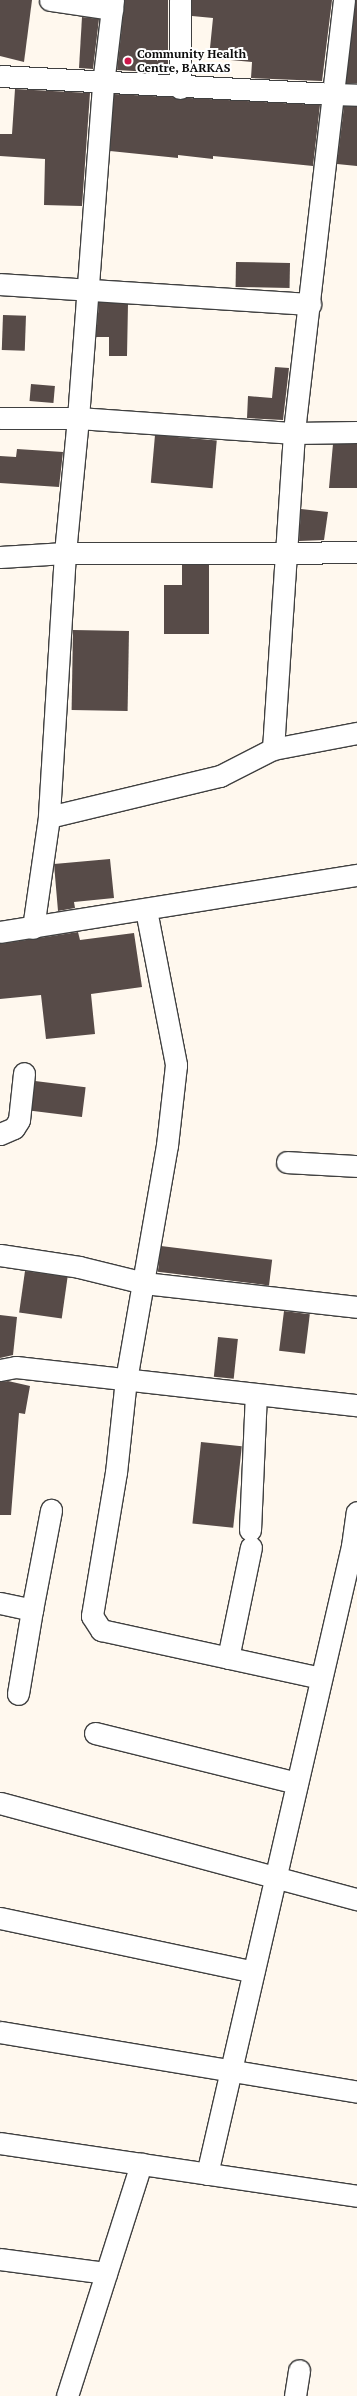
<!DOCTYPE html>
<style>
body{margin:0}
#map{position:relative;width:357px;height:2396px;overflow:hidden;background:#fff8ee;font-family:"PT Serif",serif}
div>[style]{position:absolute}
.building>*{inset:0;background:#574b48;transform-origin:0 0}
.roads{filter:drop-shadow(1px 0 #404040) drop-shadow(-1px 0 #404040) drop-shadow(0 1px #404040) drop-shadow(0 -1px #404040)}
.minor>*{height:21px;margin:-10.5px;padding:0 10.5px;transform-origin:10.5px;border-radius:10.5px;background:#fff}
.dots>*{width:11px;height:11px;translate:-50% -50%;box-sizing:border-box;border:2px solid #fff;border-radius:50%}
span{translate:-50% -50%;white-space:nowrap;text-align:center;line-height:1.15;-webkit-text-stroke:4px #fff;paint-order:stroke}
.poi-label{font-size:12px;color:#0d0d0d;font-weight:700}
.left{translate:0 -50%;text-align:left}
</style>
<div id="map">
<div class="building">
<div style="clip-path:polygon(0 0,32px 0,24px 62px,0 56px)"></div>
<div style="clip-path:polygon(125px 0,168px 0,168px 73px,117px 70px)"></div>
<div style="clip-path:polygon(192px 0,332px 0,322px 81px,251px 78px,252px 62px,209px 58px,213px 18px,192px 16px)"></div>
<div style="clip-path:polygon(356px 0,357px 0,357px 83px,346px 83px)"></div>
<div style="clip-path:polygon(82px 17px,99px 19px,93px 69px,79px 68px)"></div>
<div style="clip-path:polygon(15px 89px,90px 93px,82px 206px,44px 205px,45px 159px,0 156px,0 134px,12px 134px)"></div>
<div style="clip-path:polygon(114px 94px,320px 105px,313px 166px,213px 156px,213px 159px,178px 155px,178px 158px,110px 151px)"></div>
<div style="clip-path:polygon(344px 106px,357px 107px,357px 166px,337px 164px)"></div>
<div style="left:236px;top:262px;width:54px;height:25px;rotate:1deg"></div>
<div style="clip-path:polygon(99px 302px,128px 304px,127px 356px,109px 356px,109px 337px,96px 337px)"></div>
<div style="left:3px;top:315px;width:23px;height:35px;rotate:2deg"></div>
<div style="clip-path:polygon(275px 367px,289px 368px,283px 420px,247px 418px,248px 396px,272px 398px)"></div>
<div style="left:31px;top:384px;width:24px;height:17px;rotate:5deg"></div>
<div style="left:155px;top:435px;width:62px;height:48px;rotate:5deg"></div>
<div style="clip-path:polygon(333px 444px,357px 444px,357px 488px,329px 488px)"></div>
<div style="clip-path:polygon(17px 449px,63px 452px,59px 487px,0 483px,0 456px,16px 457px)"></div>
<div style="clip-path:polygon(301px 509px,328px 512px,324px 540px,299px 541px)"></div>
<div style="clip-path:polygon(182px 565px,209px 565px,209px 634px,164px 634px,164px 585px,182px 585px)"></div>
<div style="left:73px;top:630px;width:56px;height:80px;rotate:1deg"></div>
<div style="clip-path:polygon(110px 859px,114px 898px,74px 902px,75px 908px,58px 911px,54px 864px)"></div>
<div style="clip-path:polygon(78px 932px,80px 940px,134px 933px,142px 987px,91px 994px,95px 1034px,46px 1039px,41px 995px,0 999px,0 944px)"></div>
<div style="left:35px;top:1081px;width:51px;height:30px;rotate:7deg"></div>
<div style="left:161px;top:1246px;width:112px;height:26px;rotate:7deg"></div>
<div style="left:25px;top:1271px;width:43px;height:42px;rotate:8deg"></div>
<div style="left:284px;top:1311px;width:26px;height:40px;rotate:7deg"></div>
<div style="clip-path:polygon(0 1315px,17px 1317px,13px 1355px,0 1358px)"></div>
<div style="left:218px;top:1337px;width:20px;height:40px;rotate:6deg"></div>
<div style="clip-path:polygon(8px 1381px,30px 1386px,25px 1414px,19px 1413px,11px 1515px,0 1515px,0 1382px)"></div>
<div style="left:201px;top:1442px;width:41px;height:82px;rotate:6deg"></div>
</div>
<div class="roads">
<div class="minor">
<div style="left:50px;top:0;width:63px;rotate:8.3deg"></div>
<div style="left:180px;top:0;width:88px;rotate:90deg"></div>
<div style="left:344px;top:0;width:95px;rotate:96.7deg"></div>
<div style="left:333px;top:94px;width:24px;rotate:2deg"></div>
<div style="left:0;top:76px;width:333px;rotate:3.1deg"></div>
<div style="left:333px;top:94px;width:341px;rotate:96.6deg"></div>
<div style="left:294px;top:433px;width:120px;rotate:93.8deg"></div>
<div style="left:286px;top:553px;width:221px;rotate:180deg"></div>
<div style="left:65px;top:553px;width:264px;rotate:93.5deg"></div>
<div style="left:49px;top:817px;width:112px;rotate:98.2deg"></div>
<div style="left:0;top:284px;width:311px;rotate:3.7deg"></div>
<div style="left:0;top:418px;width:78px"></div>
<div style="left:78px;top:418px;width:335px;rotate:-85.7deg"></div>
<div style="left:103px;top:84px;width:85px;rotate:-83.2deg"></div>
<div style="left:0;top:557px;width:65px;rotate:-3.5deg"></div>
<div style="left:65px;top:553px;width:136px;rotate:-84.5deg"></div>
<div style="left:78px;top:418px;width:217px;rotate:4deg"></div>
<div style="left:294px;top:433px;width:63px;rotate:-0.9deg"></div>
<div style="left:273px;top:749px;width:86px;rotate:-10.8deg"></div>
<div style="left:49px;top:817px;width:176px;rotate:-13.5deg"></div>
<div style="left:220px;top:776px;width:59px;rotate:-27deg"></div>
<div style="left:273px;top:749px;width:196px;rotate:-86.2deg"></div>
<div style="left:286px;top:553px;width:71px;rotate:-0.8deg"></div>
<div style="left:146px;top:910px;width:158px;rotate:79deg"></div>
<div style="left:176px;top:1065px;width:81px;rotate:96.4deg"></div>
<div style="left:167px;top:1145px;width:238px;rotate:99.9deg"></div>
<div style="left:126px;top:1379px;width:94px;rotate:96.1deg"></div>
<div style="left:116px;top:1472px;width:146px;rotate:99.5deg"></div>
<div style="left:92px;top:1616px;width:17px;rotate:57deg"></div>
<div style="left:101px;top:1630px;width:225px;rotate:12.3deg"></div>
<div style="left:0;top:932px;width:362px;rotate:-9.1deg"></div>
<div style="left:0;top:1134px;width:15px;rotate:-23deg"></div>
<div style="left:14px;top:1128px;width:9px;rotate:-58deg"></div>
<div style="left:19px;top:1120px;width:47px;rotate:-83.9deg"></div>
<div style="left:287px;top:1162px;width:70px;rotate:3.3deg"></div>
<div style="left:0;top:1255px;width:80px;rotate:8.6deg"></div>
<div style="left:79px;top:1267px;width:67px;rotate:13.8deg"></div>
<div style="left:144px;top:1283px;width:214px;rotate:6.4deg"></div>
<div style="left:0;top:1370px;width:16px;rotate:-11deg"></div>
<div style="left:16px;top:1367px;width:343px;rotate:6.4deg"></div>
<div style="left:250px;top:1530px;width:135px;rotate:-87.5deg"></div>
<div style="left:0;top:1603px;width:33px;rotate:12deg"></div>
<div style="left:32px;top:1610px;width:85px;rotate:99.5deg"></div>
<div style="left:32px;top:1610px;width:102px;rotate:-79.2deg"></div>
<div style="left:228px;top:1658px;width:113px;rotate:-78.3deg"></div>
<div style="left:95px;top:1733px;width:208px;rotate:13.9deg"></div>
<div style="left:0;top:1803px;width:370px;rotate:15.1deg"></div>
<div style="left:0;top:1918px;width:259px;rotate:12deg"></div>
<div style="left:0;top:2032px;width:362px;rotate:9.5deg"></div>
<div style="left:0;top:2143px;width:361px;rotate:8.4deg"></div>
<div style="left:207px;top:2174px;width:645px;rotate:-77deg"></div>
<div style="left:352px;top:1546px;width:34px;rotate:-82deg"></div>
<div style="left:0;top:2259px;width:107px;rotate:7.5deg"></div>
<div style="left:67px;top:2396px;width:244px;rotate:-72.3deg"></div>
<div style="left:295px;top:2396px;width:26px;rotate:-81deg"></div>
</div>
</div>
<div class="dots">
<div style="left:128px;top:61px;background:#cd1649"></div>
</div>
<div class="poi-label">
<span class="left" style="left:137px;top:61px">Community Health<br>Centre, BARKAS</span>
</div>
</div>
